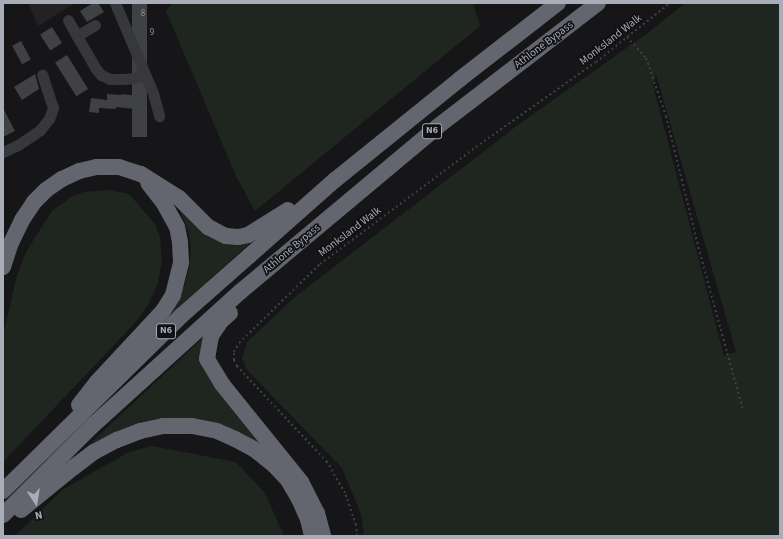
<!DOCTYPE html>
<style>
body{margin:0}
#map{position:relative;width:783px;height:539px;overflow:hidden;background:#161618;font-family:"Source Sans 3",sans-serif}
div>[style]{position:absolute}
.built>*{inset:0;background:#222225}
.green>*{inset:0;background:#1e261f}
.building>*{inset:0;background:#404145;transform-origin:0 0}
.path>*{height:2px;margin-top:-1px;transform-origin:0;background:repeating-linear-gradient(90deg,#3d3f44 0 2px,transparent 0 5px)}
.minor>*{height:11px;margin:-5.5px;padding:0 5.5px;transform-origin:5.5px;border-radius:5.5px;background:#37383d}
.highway>*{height:16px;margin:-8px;padding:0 8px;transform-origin:8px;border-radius:8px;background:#63666e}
span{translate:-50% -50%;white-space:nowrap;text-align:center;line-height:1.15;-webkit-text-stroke:3.5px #111113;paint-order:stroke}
.number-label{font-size:9px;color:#8e929b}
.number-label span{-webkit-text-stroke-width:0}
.shield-label span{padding:1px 3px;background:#111113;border:1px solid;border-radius:3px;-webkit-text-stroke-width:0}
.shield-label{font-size:10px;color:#a8adb8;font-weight:700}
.street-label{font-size:11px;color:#a8adb8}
.frame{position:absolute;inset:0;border:4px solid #a8adb8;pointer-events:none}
.north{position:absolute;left:16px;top:483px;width:40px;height:40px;-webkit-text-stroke:3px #111113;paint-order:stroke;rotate:168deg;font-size:11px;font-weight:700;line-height:16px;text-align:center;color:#a8adb8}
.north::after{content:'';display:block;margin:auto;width:14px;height:18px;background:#a8adb8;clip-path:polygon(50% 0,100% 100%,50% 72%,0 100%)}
</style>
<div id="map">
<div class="built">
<div style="clip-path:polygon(28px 3px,76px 3px,38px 26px)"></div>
</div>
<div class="green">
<div style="clip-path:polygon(172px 3px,473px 3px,480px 26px,255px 211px,236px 176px,166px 11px)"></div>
<div style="clip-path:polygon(evenodd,685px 3px,780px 3px,780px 536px,364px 536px,361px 514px,342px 468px,247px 370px,242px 359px,247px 342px,295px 297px,518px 125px,649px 32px,685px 3px,656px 74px,736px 352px,724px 356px,653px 85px,656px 74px)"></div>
<div style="clip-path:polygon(109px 190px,129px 194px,155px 224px,160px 237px,162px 260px,158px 283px,148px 305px,134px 324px,3px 462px,3px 335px,17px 275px,26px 252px,52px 211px,71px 197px,84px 192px)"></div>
<div style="clip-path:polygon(178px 206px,202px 232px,211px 238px,228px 244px,252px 241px,171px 315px,185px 284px,190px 264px,191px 246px,189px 233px)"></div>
<div style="clip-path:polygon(204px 337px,205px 342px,278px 459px,196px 419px,78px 455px)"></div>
<div style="clip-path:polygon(152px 446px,236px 462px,265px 493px,284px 536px,15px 536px,62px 490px,129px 452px)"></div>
</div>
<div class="building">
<div style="clip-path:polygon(93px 3px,98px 3px,104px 12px,87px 22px,80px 11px)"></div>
<div style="left:132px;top:3px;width:15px;height:134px"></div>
<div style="left:52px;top:27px;width:19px;height:14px;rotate:58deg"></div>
<div style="left:21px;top:41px;width:21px;height:10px;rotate:62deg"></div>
<div style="left:67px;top:55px;width:40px;height:14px;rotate:58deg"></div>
<div style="clip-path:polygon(35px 74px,39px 89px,22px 100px,14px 87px)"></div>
<div style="clip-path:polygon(107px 94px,122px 95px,122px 94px,146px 97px,144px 110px,116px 107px,116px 109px,99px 108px,99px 113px,89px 112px,91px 98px,107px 100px)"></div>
<div style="clip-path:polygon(3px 108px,15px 131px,3px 137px)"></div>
</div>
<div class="path">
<div style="left:627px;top:37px;width:28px;rotate:48deg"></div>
<div style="left:646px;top:58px;width:61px;rotate:71deg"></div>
<div style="left:666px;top:116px;width:145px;rotate:76.1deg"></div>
<div style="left:701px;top:257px;width:160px;rotate:74.7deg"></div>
<div style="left:357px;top:536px;width:11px;rotate:-95deg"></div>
<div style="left:356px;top:525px;width:34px;rotate:-109deg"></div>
<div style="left:345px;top:493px;width:36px;rotate:-120deg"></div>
<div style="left:327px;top:462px;width:132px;rotate:-133.2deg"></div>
<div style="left:237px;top:366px;width:7px;rotate:-117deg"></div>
<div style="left:234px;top:360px;width:8px;rotate:-90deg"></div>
<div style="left:234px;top:352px;width:10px;rotate:-61deg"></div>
<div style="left:239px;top:343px;width:113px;rotate:-44.3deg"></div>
<div style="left:320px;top:264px;width:200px;rotate:-36.9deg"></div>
<div style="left:480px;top:144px;width:142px;rotate:-35.3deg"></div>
<div style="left:596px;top:62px;width:95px;rotate:-38.6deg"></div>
</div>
<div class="minor">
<div style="left:115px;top:3px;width:98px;rotate:67.1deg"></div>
<div style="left:153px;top:93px;width:24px;rotate:75deg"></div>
<div style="left:68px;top:20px;width:18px;rotate:61deg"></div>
<div style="left:95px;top:25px;width:21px;rotate:149deg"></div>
<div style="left:77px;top:36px;width:38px;rotate:60deg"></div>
<div style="left:96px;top:69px;width:8px;rotate:50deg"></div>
<div style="left:101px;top:75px;width:10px;rotate:24deg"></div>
<div style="left:110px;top:79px;width:14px"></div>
<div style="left:124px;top:79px;width:10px;rotate:-6deg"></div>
<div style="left:134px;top:78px;width:11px;rotate:-27deg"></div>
<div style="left:3px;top:152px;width:17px;rotate:-25deg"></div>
<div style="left:18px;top:145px;width:27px;rotate:-34deg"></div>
<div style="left:40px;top:130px;width:14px;rotate:-51deg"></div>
<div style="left:49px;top:119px;width:12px;rotate:-70deg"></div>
<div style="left:53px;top:108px;width:35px;rotate:-108deg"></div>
</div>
<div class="highway">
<div style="left:3px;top:267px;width:23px;rotate:-72deg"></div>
<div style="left:10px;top:245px;width:28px;rotate:-64deg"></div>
<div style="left:22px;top:220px;width:22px;rotate:-56deg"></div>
<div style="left:34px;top:202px;width:17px;rotate:-45deg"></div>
<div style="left:46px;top:190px;width:19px;rotate:-35deg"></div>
<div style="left:62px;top:179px;width:19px;rotate:-25deg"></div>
<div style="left:79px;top:171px;width:17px;rotate:-13deg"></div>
<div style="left:96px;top:167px;width:23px"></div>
<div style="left:119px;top:167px;width:23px;rotate:18deg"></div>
<div style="left:141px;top:174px;width:45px;rotate:32.3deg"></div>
<div style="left:179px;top:198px;width:41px;rotate:45deg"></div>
<div style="left:208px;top:227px;width:20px;rotate:27deg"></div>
<div style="left:226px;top:236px;width:12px;rotate:5deg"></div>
<div style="left:238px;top:237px;width:10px;rotate:-11deg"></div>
<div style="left:248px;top:235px;width:47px;rotate:-32deg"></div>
<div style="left:230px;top:313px;width:12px;rotate:138deg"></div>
<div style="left:221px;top:321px;width:18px;rotate:124deg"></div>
<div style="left:211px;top:336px;width:23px;rotate:100deg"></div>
<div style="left:207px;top:359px;width:29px;rotate:59deg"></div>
<div style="left:222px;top:384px;width:126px;rotate:51.1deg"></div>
<div style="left:301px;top:482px;width:35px;rotate:63deg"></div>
<div style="left:317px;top:513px;width:24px;rotate:75deg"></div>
<div style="left:79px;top:405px;width:29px;rotate:-52deg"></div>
<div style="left:97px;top:382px;width:97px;rotate:-47.1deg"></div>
<div style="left:163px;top:311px;width:19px;rotate:-58deg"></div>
<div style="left:173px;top:295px;width:34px;rotate:-76deg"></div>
<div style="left:181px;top:262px;width:20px;rotate:-93deg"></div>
<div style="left:180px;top:242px;width:15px;rotate:-101deg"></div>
<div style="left:177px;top:227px;width:29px;rotate:-119deg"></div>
<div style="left:163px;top:202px;width:24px;rotate:-128deg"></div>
<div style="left:3px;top:491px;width:250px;rotate:-44.5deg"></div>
<div style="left:181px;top:316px;width:91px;rotate:-41.4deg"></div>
<div style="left:249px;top:256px;width:115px;rotate:-41.5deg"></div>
<div style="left:335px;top:180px;width:161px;rotate:-38.9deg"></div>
<div style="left:460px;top:79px;width:124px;rotate:-37.8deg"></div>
<div style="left:21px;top:510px;width:68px;rotate:-39.1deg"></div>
<div style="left:74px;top:467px;width:25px;rotate:-37deg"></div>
<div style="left:94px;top:452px;width:26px;rotate:-28deg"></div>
<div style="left:117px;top:440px;width:25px;rotate:-21deg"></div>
<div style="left:140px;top:431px;width:24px;rotate:-12deg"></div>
<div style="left:163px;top:426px;width:29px"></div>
<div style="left:192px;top:426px;width:25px;rotate:11deg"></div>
<div style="left:217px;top:431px;width:20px;rotate:24deg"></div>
<div style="left:235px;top:439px;width:21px;rotate:28deg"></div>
<div style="left:254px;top:449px;width:26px;rotate:39deg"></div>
<div style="left:274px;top:465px;width:21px;rotate:47deg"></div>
<div style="left:288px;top:480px;width:22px;rotate:60deg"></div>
<div style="left:299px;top:499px;width:22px;rotate:66deg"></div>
<div style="left:308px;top:519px;width:17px;rotate:77deg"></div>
<div style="left:3px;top:515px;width:124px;rotate:-45deg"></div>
<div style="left:91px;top:427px;width:201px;rotate:-42.2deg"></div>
<div style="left:240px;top:292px;width:257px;rotate:-39.9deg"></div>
<div style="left:437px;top:127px;width:203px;rotate:-37.6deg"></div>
</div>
<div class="number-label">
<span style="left:143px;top:14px">8</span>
<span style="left:152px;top:33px">9</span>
</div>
<div class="shield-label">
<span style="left:432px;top:131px">N6</span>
<span style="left:166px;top:331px">N6</span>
</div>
<div class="street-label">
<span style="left:611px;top:40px;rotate:-38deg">Monksland Walk</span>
<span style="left:544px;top:45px;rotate:-37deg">Athlone Bypass</span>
<span style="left:350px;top:232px;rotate:-37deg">Monksland Walk</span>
<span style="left:292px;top:249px;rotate:-40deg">Athlone Bypass</span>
</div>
<div class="frame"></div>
<div class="north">N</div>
</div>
